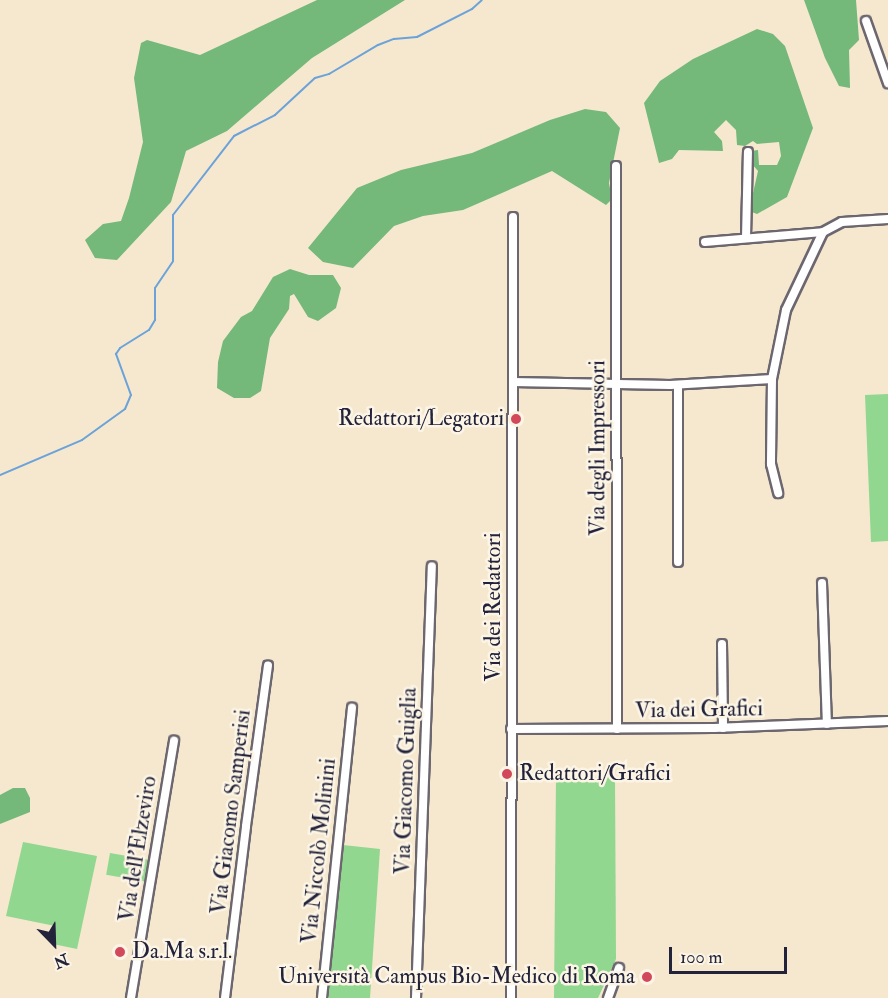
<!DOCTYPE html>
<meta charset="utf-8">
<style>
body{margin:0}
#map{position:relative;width:888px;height:998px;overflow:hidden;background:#f5e8cf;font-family:"IM FELL Double Pica",serif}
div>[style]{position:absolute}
.green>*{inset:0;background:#91d790;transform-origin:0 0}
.forest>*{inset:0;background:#74b87a}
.stream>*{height:2px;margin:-1px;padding:0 1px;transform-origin:1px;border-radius:1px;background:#6ba2d9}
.roads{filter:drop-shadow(2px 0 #6c676f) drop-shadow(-2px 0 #6c676f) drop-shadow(0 2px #6c676f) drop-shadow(0 -2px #6c676f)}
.minor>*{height:8px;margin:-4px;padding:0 4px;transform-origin:4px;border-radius:4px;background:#fff}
.dots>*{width:16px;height:16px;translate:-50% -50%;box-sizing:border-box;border:3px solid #fcf5e5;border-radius:50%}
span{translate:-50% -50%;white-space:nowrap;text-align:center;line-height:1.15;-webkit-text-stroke:5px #fcf5e5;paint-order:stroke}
.poi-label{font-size:22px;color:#22223b}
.right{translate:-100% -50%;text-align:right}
.left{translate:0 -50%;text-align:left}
.street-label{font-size:22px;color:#22223b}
.north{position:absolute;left:24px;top:914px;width:60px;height:60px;-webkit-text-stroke:4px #fcf5e5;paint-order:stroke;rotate:157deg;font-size:16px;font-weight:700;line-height:24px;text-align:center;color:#22223b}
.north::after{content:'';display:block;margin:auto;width:21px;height:27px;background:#22223b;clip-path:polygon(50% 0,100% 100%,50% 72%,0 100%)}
.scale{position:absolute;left:669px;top:947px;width:118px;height:27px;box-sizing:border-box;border:3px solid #22223b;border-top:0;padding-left:8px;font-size:18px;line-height:21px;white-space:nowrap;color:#22223b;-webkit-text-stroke:4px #fcf5e5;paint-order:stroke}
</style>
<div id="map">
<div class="green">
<div style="clip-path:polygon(888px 394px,888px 541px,871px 542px,865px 395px)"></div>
<div style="clip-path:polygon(556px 777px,615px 777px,616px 959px,598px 998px,554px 998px)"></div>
<div style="clip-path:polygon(23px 842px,97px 856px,77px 949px,53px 944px,56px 923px,55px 926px,6px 916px)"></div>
<div style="clip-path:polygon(343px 845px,380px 849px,370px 998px,329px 998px,326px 993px)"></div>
<div style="left:110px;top:853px;width:39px;height:22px;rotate:10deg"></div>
</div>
<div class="forest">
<div style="clip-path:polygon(317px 0,405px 0,312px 58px,227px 131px,186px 151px,171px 202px,117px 260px,95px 258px,85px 240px,103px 224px,121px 221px,129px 198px,143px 142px,134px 78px,141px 43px,147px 40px,200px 55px)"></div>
<div style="clip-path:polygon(804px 0,856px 0,859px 40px,849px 50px,850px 88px,839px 86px,825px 58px)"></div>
<div style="clip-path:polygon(757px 29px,773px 34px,785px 46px,813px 128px,787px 197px,757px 214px,749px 211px,758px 171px,752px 164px,751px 151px,758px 150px,759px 165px,777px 165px,781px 156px,779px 142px,757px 144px,753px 141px,745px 146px,737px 145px,736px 130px,726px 120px,714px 132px,722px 141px,723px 151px,679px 150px,672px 159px,659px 163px,644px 103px,660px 81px,693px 59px)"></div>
<div style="clip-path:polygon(585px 109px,606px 112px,620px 128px,609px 183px,612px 199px,606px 205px,552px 171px,463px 210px,423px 216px,394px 226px,353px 268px,323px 262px,308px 248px,357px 188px,401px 170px,472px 153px,550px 120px)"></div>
<div style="clip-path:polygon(290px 269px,309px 275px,333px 275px,341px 288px,336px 308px,318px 321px,308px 317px,294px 294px,290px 296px,289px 309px,270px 338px,261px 391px,250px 398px,234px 398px,217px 388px,218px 362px,223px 341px,241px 317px,252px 311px,273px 277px)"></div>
<div style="clip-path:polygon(13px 788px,25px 788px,30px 798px,30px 812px,0 824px,0 795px)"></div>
</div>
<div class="stream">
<div style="left:0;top:475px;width:89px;rotate:-23.1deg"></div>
<div style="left:82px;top:440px;width:53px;rotate:-35.8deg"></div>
<div style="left:125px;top:409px;width:15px;rotate:-67deg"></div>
<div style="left:131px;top:395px;width:44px;rotate:-110.1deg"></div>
<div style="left:116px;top:354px;width:7px;rotate:-56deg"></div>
<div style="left:120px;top:348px;width:34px;rotate:-32deg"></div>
<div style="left:149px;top:330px;width:12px;rotate:-59deg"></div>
<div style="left:155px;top:320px;width:32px;rotate:-90deg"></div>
<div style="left:155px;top:288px;width:32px;rotate:-56deg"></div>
<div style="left:173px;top:261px;width:46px;rotate:-90deg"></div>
<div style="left:173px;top:215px;width:100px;rotate:-52.3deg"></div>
<div style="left:234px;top:136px;width:46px;rotate:-27.1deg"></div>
<div style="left:275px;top:115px;width:54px;rotate:-42.8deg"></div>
<div style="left:315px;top:78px;width:15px;rotate:-16deg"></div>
<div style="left:329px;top:74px;width:57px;rotate:-30.6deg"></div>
<div style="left:378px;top:45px;width:17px;rotate:-21deg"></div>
<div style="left:394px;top:39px;width:23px;rotate:-5deg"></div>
<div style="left:417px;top:37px;width:62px;rotate:-27deg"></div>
<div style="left:472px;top:9px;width:13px;rotate:-42deg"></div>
</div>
<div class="roads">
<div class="minor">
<div style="left:866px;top:21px;width:66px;rotate:70.5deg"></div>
<div style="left:616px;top:166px;width:563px;rotate:89.9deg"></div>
<div style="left:746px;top:238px;width:86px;rotate:-88.7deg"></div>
<div style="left:705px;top:242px;width:118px;rotate:-4.8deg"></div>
<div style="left:772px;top:379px;width:85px;rotate:90.7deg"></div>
<div style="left:771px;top:464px;width:30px;rotate:76deg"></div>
<div style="left:513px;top:382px;width:157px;rotate:1.1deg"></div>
<div style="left:670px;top:385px;width:102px;rotate:-3.4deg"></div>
<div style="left:772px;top:379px;width:70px;rotate:-78.5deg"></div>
<div style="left:786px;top:310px;width:86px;rotate:-64.6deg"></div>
<div style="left:823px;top:232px;width:21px;rotate:-28deg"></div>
<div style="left:842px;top:222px;width:46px;rotate:-3.7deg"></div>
<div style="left:678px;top:562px;width:177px;rotate:-90deg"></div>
<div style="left:822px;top:583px;width:141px;rotate:88deg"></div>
<div style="left:722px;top:644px;width:84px;rotate:89.3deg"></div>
<div style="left:511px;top:729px;width:203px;rotate:-0.3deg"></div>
<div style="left:714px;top:728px;width:174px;rotate:-2.3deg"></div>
<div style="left:131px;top:998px;width:261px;rotate:-80.5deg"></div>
<div style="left:225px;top:998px;width:173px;rotate:-83deg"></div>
<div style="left:246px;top:826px;width:162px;rotate:-82.2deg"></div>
<div style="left:322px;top:998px;width:292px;rotate:-84.1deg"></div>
<div style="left:416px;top:998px;width:432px;rotate:-87.9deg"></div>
<div style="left:511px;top:998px;width:781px;rotate:-89.85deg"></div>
<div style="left:608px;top:998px;width:32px;rotate:-70deg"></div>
</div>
</div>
<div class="dots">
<div style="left:516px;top:419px;background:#d1495b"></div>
<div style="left:507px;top:774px;background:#d1495b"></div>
<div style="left:120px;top:952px;background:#d1495b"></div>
<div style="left:647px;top:977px;background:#d1495b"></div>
</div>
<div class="poi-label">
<span class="right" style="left:504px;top:419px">Redattori/Legatori</span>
<span class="left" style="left:519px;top:774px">Redattori/Grafici</span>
<span class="left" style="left:132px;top:952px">Da.Ma s.r.l.</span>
<span class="right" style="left:635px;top:977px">Università Campus Bio-Medico di Roma</span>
</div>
<div class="street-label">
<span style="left:598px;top:448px;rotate:-90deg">Via degli Impressori</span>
<span style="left:494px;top:607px;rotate:-90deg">Via dei Redattori</span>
<span style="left:699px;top:710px;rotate:-1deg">Via dei Grafici</span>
<span style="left:406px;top:781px;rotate:-88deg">Via Giacomo Guiglia</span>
<span style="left:231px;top:812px;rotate:-83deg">Via Giacomo Samperisi</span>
<span style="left:138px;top:849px;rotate:-81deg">Via dell'Elzeviro</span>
<span style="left:319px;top:851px;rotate:-84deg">Via Niccolò Molinini</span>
</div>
<div class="north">N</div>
<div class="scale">100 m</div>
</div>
